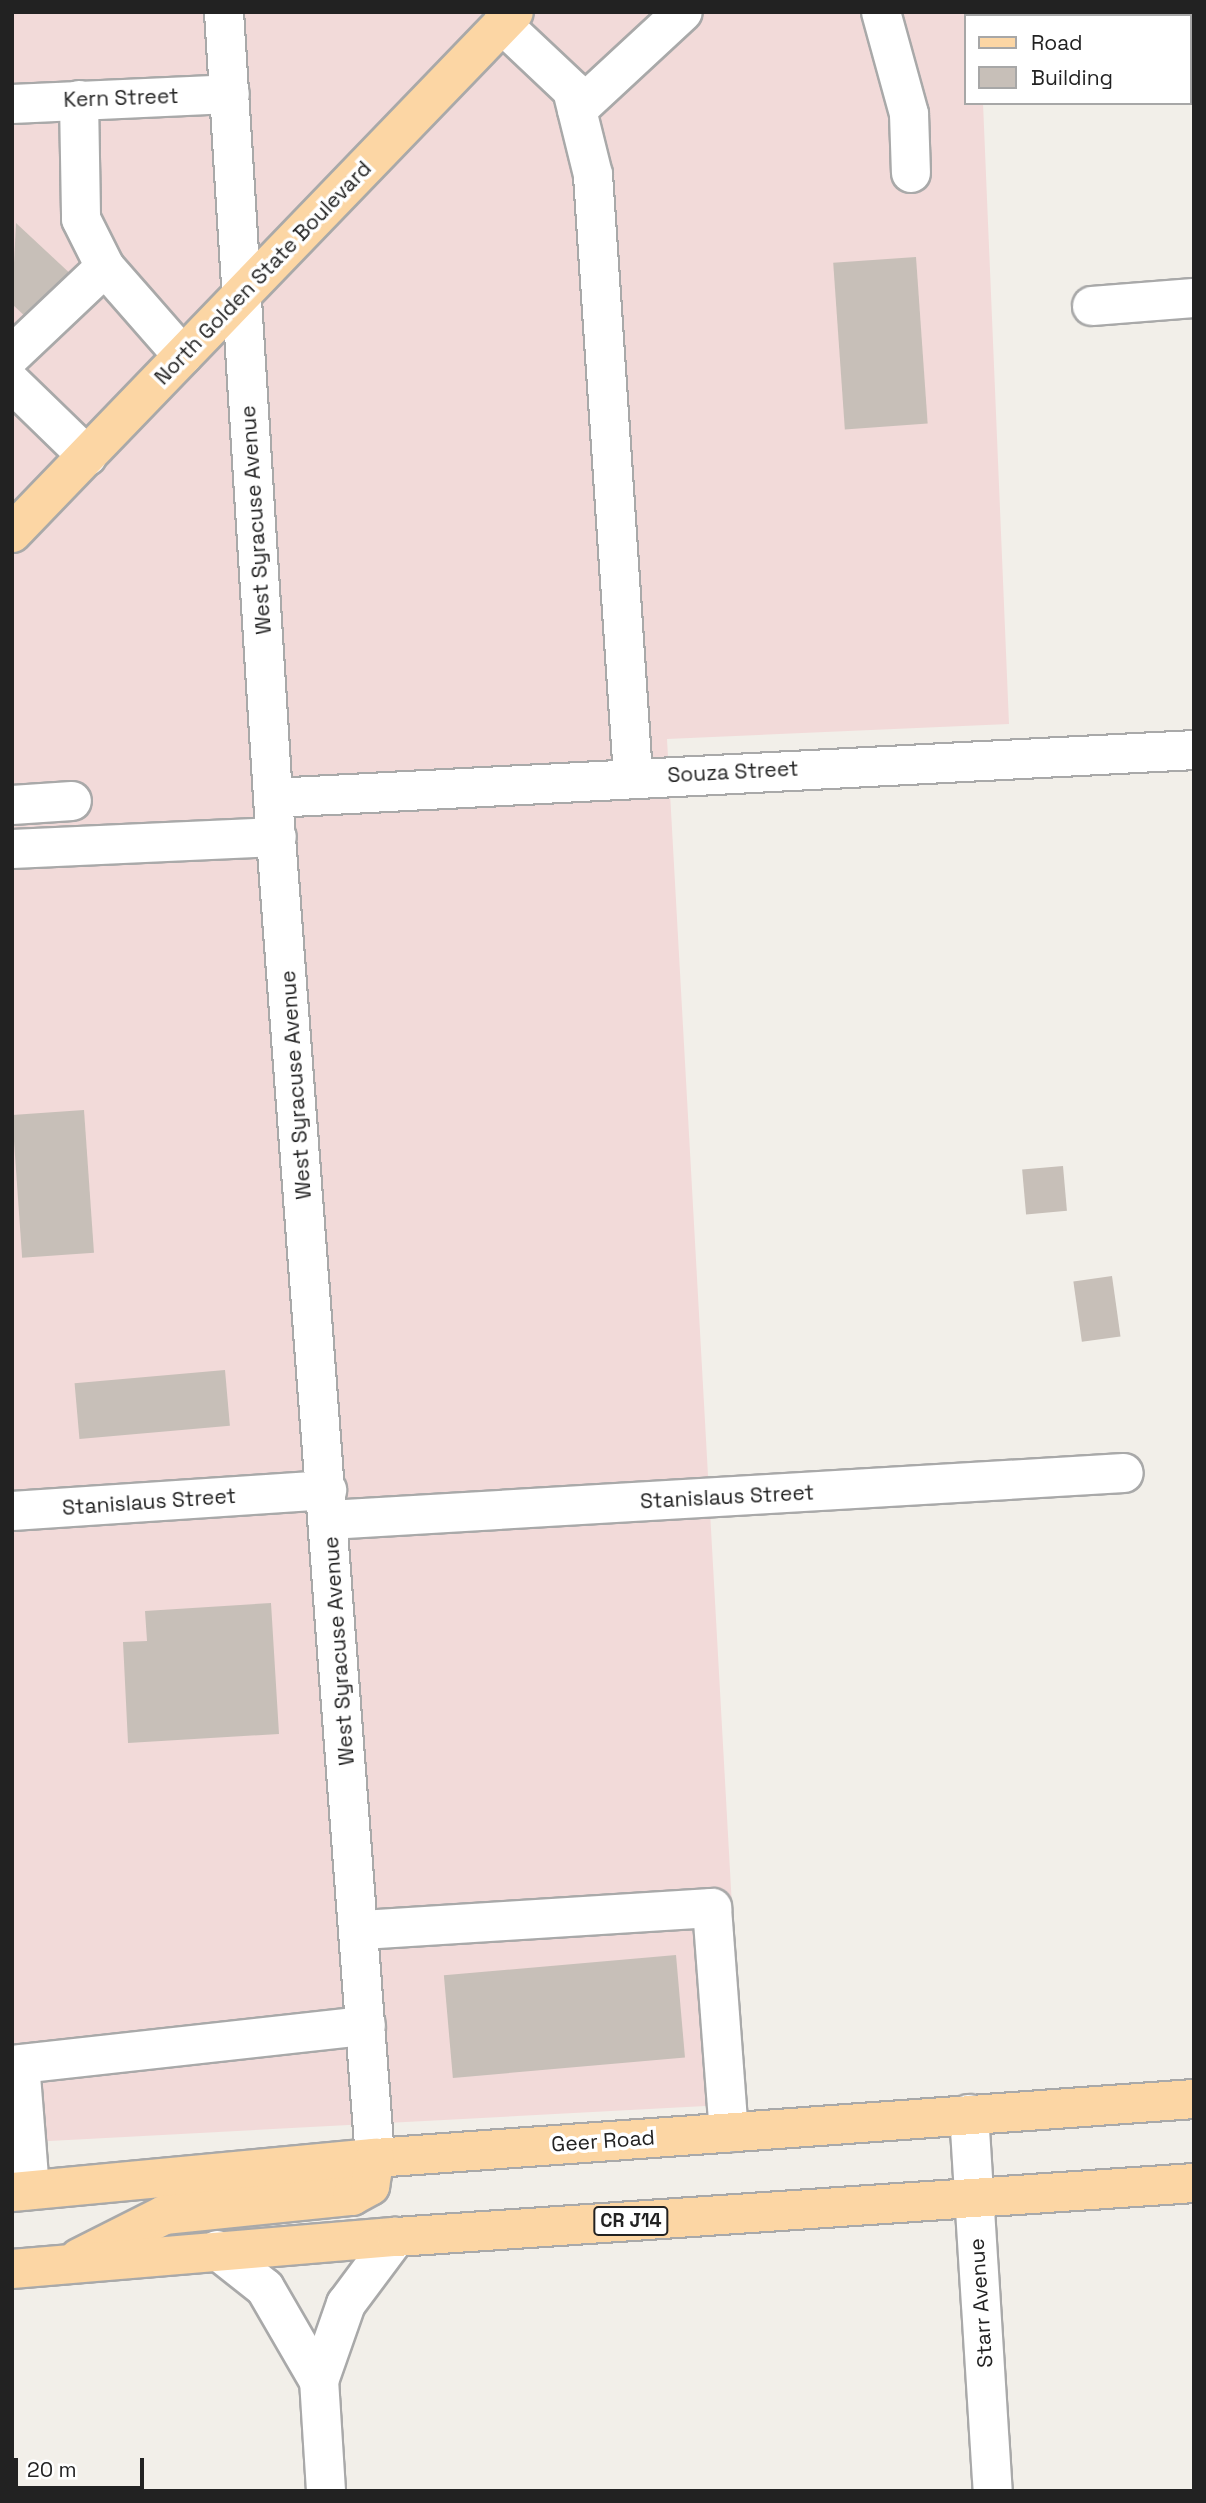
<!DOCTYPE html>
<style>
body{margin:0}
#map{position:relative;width:1206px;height:2503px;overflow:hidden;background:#f2efe9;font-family:"Space Grotesk",sans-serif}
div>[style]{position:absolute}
.commercial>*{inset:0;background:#f2dad9}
.building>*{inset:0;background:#c7bfb8;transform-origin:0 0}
.roads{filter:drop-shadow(2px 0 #a9a9a9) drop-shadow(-2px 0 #a9a9a9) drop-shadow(0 2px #a9a9a9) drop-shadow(0 -2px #a9a9a9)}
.minor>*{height:38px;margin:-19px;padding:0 19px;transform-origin:19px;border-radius:19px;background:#fff}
.major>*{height:38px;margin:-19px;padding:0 19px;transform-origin:19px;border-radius:19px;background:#fcd6a4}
span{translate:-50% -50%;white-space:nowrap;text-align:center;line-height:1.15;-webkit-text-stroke:7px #fff;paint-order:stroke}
.shield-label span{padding:2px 5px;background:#fff;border:2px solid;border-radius:5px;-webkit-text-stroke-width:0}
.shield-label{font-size:19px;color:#222;font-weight:700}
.street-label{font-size:21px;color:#222}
.frame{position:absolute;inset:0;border:14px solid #222;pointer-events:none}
.legend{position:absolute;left:964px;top:14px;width:228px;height:91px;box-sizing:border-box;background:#fff;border:2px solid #a7a7a7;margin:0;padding:9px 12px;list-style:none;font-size:21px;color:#222}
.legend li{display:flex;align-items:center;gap:14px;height:35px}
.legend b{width:35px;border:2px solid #a7a7a7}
.scale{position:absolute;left:14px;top:2458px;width:130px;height:32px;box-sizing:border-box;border:4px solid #222;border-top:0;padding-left:9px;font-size:21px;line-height:24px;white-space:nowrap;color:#222;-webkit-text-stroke:5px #fff;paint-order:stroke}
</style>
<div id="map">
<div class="commercial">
<div style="clip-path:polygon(12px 12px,1194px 12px,1194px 78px,1190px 16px,966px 16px,966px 103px,983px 103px,1009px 724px,667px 739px,743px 2104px,12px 2143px)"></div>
</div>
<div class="building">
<div style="clip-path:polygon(16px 223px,90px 292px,47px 337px,12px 304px)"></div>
<div style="left:916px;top:257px;width:167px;height:83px;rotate:86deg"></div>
<div style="left:84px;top:1110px;width:143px;height:72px;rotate:86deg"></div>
<div style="left:1063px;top:1166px;width:45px;height:41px;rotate:85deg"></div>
<div style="left:1112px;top:1276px;width:61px;height:39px;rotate:82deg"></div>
<div style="left:225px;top:1370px;width:56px;height:151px;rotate:85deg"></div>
<div style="clip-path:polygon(271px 1603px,279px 1734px,128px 1743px,123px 1642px,147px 1641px,145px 1611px)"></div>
<div style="left:676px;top:1955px;width:103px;height:233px;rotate:85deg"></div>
</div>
<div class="roads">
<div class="minor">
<div style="left:224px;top:12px;width:788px;rotate:86.43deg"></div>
<div style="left:273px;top:798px;width:1364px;rotate:85.71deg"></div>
<div style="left:881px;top:12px;width:106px;rotate:74.6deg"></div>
<div style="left:909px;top:114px;width:59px;rotate:88.1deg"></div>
<div style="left:502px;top:24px;width:96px;rotate:43.3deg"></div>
<div style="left:572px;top:90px;width:88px;rotate:76.1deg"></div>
<div style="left:593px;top:175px;width:602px;rotate:86.19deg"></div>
<div style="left:79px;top:100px;width:119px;rotate:89deg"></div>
<div style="left:81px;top:219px;width:54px;rotate:63.4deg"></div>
<div style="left:105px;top:267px;width:118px;rotate:48.8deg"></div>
<div style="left:12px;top:104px;width:218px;rotate:-2.6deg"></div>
<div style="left:577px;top:110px;width:144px;rotate:-42.8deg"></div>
<div style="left:1092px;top:306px;width:102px;rotate:-4.5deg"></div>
<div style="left:12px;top:355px;width:128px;rotate:-43.4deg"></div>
<div style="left:12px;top:383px;width:105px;rotate:44.2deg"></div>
<div style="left:273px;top:798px;width:922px;rotate:-2.98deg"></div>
<div style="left:12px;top:805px;width:60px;rotate:-3.8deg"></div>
<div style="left:12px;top:849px;width:265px;rotate:-2.6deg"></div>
<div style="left:12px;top:1511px;width:316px;rotate:-3.8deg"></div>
<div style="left:329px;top:1520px;width:796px;rotate:-3.38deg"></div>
<div style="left:361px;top:1930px;width:352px;rotate:-3.6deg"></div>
<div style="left:712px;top:1908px;width:225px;rotate:85.7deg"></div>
<div style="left:969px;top:2114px;width:378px;rotate:86.4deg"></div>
<div style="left:30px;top:2190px;width:126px;rotate:-94.5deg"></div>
<div style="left:20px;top:2064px;width:348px;rotate:-6.3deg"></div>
<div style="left:217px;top:2250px;width:61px;rotate:38.4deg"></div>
<div style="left:265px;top:2288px;width:108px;rotate:59.9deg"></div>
<div style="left:326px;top:2491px;width:110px;rotate:-93.6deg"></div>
<div style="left:319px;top:2381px;width:82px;rotate:-70.7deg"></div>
<div style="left:346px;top:2304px;width:84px;rotate:-53.3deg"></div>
</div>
<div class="major">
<div style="left:12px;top:533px;width:723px;rotate:-46.06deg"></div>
<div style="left:12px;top:2192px;width:365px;rotate:-5.4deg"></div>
<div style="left:375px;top:2158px;width:821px;rotate:-4.12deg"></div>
<div style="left:79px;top:2258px;width:95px;rotate:-26.8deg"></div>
<div style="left:164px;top:2215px;width:189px;rotate:-5.8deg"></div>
<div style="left:352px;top:2196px;width:21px;rotate:-29deg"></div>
<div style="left:370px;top:2186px;width:28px;rotate:-80deg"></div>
<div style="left:12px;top:2269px;width:385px;rotate:-4.8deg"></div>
<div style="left:396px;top:2237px;width:800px;rotate:-3.87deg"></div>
</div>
</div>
<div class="shield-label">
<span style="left:631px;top:2221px">CR J14</span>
</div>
<div class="street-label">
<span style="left:121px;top:98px;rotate:-2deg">Kern Street</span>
<span style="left:263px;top:273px;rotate:-46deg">North Golden State Boulevard</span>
<span style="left:256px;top:520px;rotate:-94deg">West Syracuse Avenue</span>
<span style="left:733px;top:772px;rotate:-3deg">Souza Street</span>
<span style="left:296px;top:1085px;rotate:-94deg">West Syracuse Avenue</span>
<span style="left:727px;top:1497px;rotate:-3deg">Stanislaus Street</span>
<span style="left:149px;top:1502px;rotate:-4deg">Stanislaus Street</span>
<span style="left:339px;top:1651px;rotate:-94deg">West Syracuse Avenue</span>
<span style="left:603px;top:2141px;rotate:-4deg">Geer Road</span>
<span style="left:981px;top:2303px;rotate:-94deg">Starr Avenue</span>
</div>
<div class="frame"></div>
<ul class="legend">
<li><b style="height:9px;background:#fcd6a4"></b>Road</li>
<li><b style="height:19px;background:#c7bfb8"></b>Building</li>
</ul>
<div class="scale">20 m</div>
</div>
